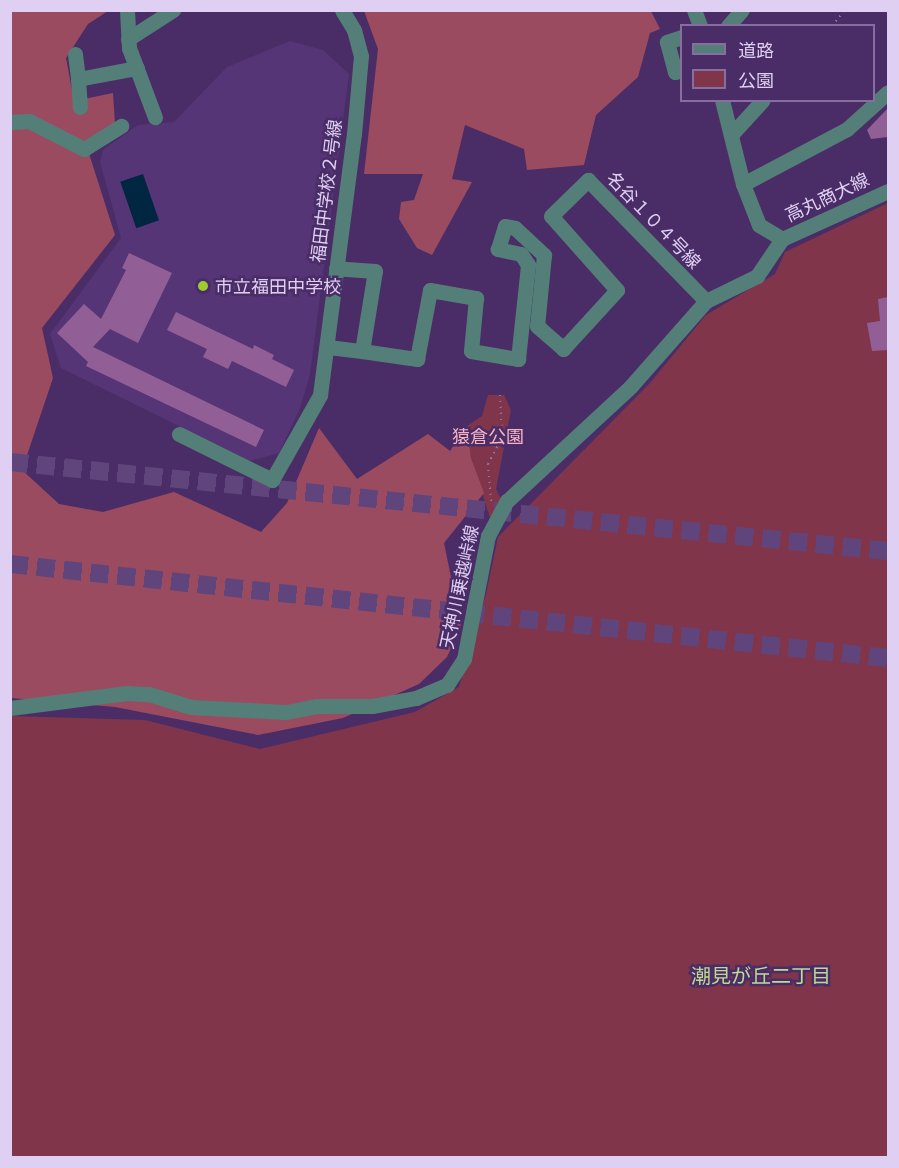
<!DOCTYPE html>
<meta charset="utf-8">
<style>
body{margin:0}
#map{position:relative;width:899px;height:1168px;overflow:hidden;background:#4a2d67;font-family:"Golos Text","Noto Sans JP",sans-serif}
div>[style]{position:absolute}
.built>*{inset:0;background:#553575}
.green>*{inset:0;background:#80354a}
.forest>*{inset:0;background:#9b4b60}
.water>*{inset:0;background:#002641;transform-origin:0 0}
.building>*{inset:0;background:#915f95}
.highway-tunnel>*{height:18px;margin-top:-9px;transform-origin:0;background:repeating-linear-gradient(90deg,#60457c 0 18px,transparent 0 27px)}
.path>*{height:2px;margin-top:-1px;transform-origin:0;background:repeating-linear-gradient(90deg,#8d76a6 0 1.5px,transparent 0 6px)}
.minor>*{height:15px;margin:-7.5px;padding:0 7.5px;transform-origin:7.5px;border-radius:7.5px;background:#547f79}
.dots>*{width:16px;height:16px;translate:-50% -50%;box-sizing:border-box;border:3px solid #4a2d67;border-radius:50%}
span{translate:-50% -50%;white-space:nowrap;text-align:center;line-height:1.15;-webkit-text-stroke:5px #4a2d67;paint-order:stroke}
.street-label{font-size:18px;color:#dfd0f3}
.poi-label{font-size:18px;color:#dfd0f3}
.left{translate:0 -50%;text-align:left}
.park-label{font-size:18px;color:#f9b3c2}
.neighbourhood-label{font-size:20px;color:#bed990}
.frame{position:absolute;inset:0;border:12px solid #dfd0f3;pointer-events:none}
.legend{position:absolute;left:680px;top:24px;width:195px;height:78px;box-sizing:border-box;background:#4a2d67;border:2px solid #866e9f;margin:0;padding:8px 10px;list-style:none;font-size:18px;color:#dfd0f3}
.legend li{display:flex;align-items:center;gap:12px;height:30px}
.legend b{width:30px;border:2px solid #866e9f}
</style>
<div id="map">
<div class="built">
<div style="clip-path:polygon(290px 41px,323px 50px,349px 74px,310px 374px,300px 408px,279px 453px,250px 461px,61px 368px,50px 334px,121px 238px,100px 162px,103px 150px,138px 125px,174px 122px,227px 67px)"></div>
</div>
<div class="green">
<div style="clip-path:polygon(888px 203px,888px 1157px,11px 1158px,11px 716px,145px 720px,260px 749px,415px 712px,459px 687px,486px 594px,498px 537px,650px 383px,706px 315px,775px 274px,785px 252px)"></div>
<div style="clip-path:polygon(488px 395px,504px 395px,511px 410px,496px 489px,502px 501px,490px 518px,471px 458px,467px 426px,482px 416px)"></div>
</div>
<div class="forest">
<div style="clip-path:polygon(10px 11px,108px 11px,88px 24px,66px 58px,74px 101px,113px 93px,115px 124px,85px 141px,115px 235px,42px 328px,53px 378px,22px 470px,59px 504px,103px 512px,174px 492px,261px 532px,287px 503px,319px 428px,357px 479px,428px 434px,450px 451px,467px 426px,471px 458px,484px 493px,444px 543px,461px 626px,447px 657px,419px 684px,343px 718px,258px 735px,115px 707px,11px 698px)"></div>
<div style="clip-path:polygon(364px 11px,651px 11px,660px 29px,650px 33px,638px 77px,596px 115px,584px 165px,527px 170px,524px 149px,465px 125px,452px 179px,472px 182px,432px 255px,417px 248px,399px 219px,401px 202px,414px 200px,423px 174px,364px 174px,378px 49px)"></div>
</div>
<div class="water">
<div style="left:143px;top:174px;width:49px;height:24px;rotate:71deg"></div>
</div>
<div class="building">
<div style="clip-path:polygon(888px 108px,888px 137px,871px 139px,867px 130px)"></div>
<div style="clip-path:polygon(129px 253px,172px 273px,138px 343px,110px 329px,93px 347px,264px 430px,256px 447px,86px 366px,88px 362px,57px 333px,84px 304px,101px 319px,126px 270px,122px 268px)"></div>
<div style="clip-path:polygon(888px 297px,888px 350px,872px 351px,867px 323px,880px 321px,878px 299px)"></div>
<div style="clip-path:polygon(176px 312px,253px 349px,254px 345px,274px 355px,272px 359px,294px 370px,286px 387px,232px 361px,228px 369px,203px 357px,207px 349px,167px 330px)"></div>
</div>
<div class="highway-tunnel">
<div style="left:10px;top:462px;width:882px;rotate:5.79deg"></div>
<div style="left:10px;top:564px;width:883px;rotate:6.11deg"></div>
</div>
<div class="path">
<div style="left:832px;top:26px;width:21px;rotate:-51deg"></div>
<div style="left:491px;top:501px;width:37px;rotate:-95deg"></div>
<div style="left:488px;top:464px;width:30px;rotate:-62deg"></div>
<div style="left:502px;top:438px;width:43px;rotate:-92.7deg"></div>
</div>
<div class="minor">
<div style="left:127px;top:10px;width:38px;rotate:87deg"></div>
<div style="left:129px;top:48px;width:74px;rotate:69.4deg"></div>
<div style="left:694px;top:10px;width:17px;rotate:69deg"></div>
<div style="left:728px;top:26px;width:21px;rotate:-49deg"></div>
<div style="left:682px;top:37px;width:16px;rotate:162deg"></div>
<div style="left:667px;top:42px;width:31px;rotate:75deg"></div>
<div style="left:675px;top:72px;width:7px;rotate:-16deg"></div>
<div style="left:128px;top:39px;width:54px;rotate:-32.8deg"></div>
<div style="left:75px;top:54px;width:25px;rotate:83deg"></div>
<div style="left:78px;top:79px;width:60px;rotate:-10.6deg"></div>
<div style="left:78px;top:79px;width:28px;rotate:86deg"></div>
<div style="left:722px;top:100px;width:87px;rotate:76deg"></div>
<div style="left:743px;top:184px;width:44px;rotate:68.7deg"></div>
<div style="left:759px;top:225px;width:27px;rotate:31deg"></div>
<div style="left:10px;top:122px;width:19px;rotate:-3deg"></div>
<div style="left:29px;top:121px;width:62px;rotate:27deg"></div>
<div style="left:84px;top:149px;width:44px;rotate:-31.9deg"></div>
<div style="left:731px;top:135px;width:47px;rotate:-47.6deg"></div>
<div style="left:743px;top:184px;width:118px;rotate:-27.9deg"></div>
<div style="left:847px;top:129px;width:55px;rotate:-42.1deg"></div>
<div style="left:782px;top:239px;width:116px;rotate:-24.4deg"></div>
<div style="left:328px;top:347px;width:34px;rotate:7deg"></div>
<div style="left:362px;top:351px;width:81px;rotate:-80.8deg"></div>
<div style="left:375px;top:271px;width:39px;rotate:-176deg"></div>
<div style="left:362px;top:351px;width:56px;rotate:8.3deg"></div>
<div style="left:417px;top:359px;width:70px;rotate:-79.3deg"></div>
<div style="left:430px;top:290px;width:47px;rotate:9.9deg"></div>
<div style="left:476px;top:298px;width:53px;rotate:95.4deg"></div>
<div style="left:471px;top:351px;width:48px;rotate:9.7deg"></div>
<div style="left:518px;top:359px;width:95px;rotate:-83.9deg"></div>
<div style="left:528px;top:265px;width:13px;rotate:-122deg"></div>
<div style="left:521px;top:254px;width:24px;rotate:-168deg"></div>
<div style="left:498px;top:249px;width:24px;rotate:-73deg"></div>
<div style="left:505px;top:226px;width:10px;rotate:11deg"></div>
<div style="left:515px;top:228px;width:40px;rotate:43deg"></div>
<div style="left:544px;top:255px;width:71px;rotate:95.6deg"></div>
<div style="left:537px;top:326px;width:35px;rotate:41deg"></div>
<div style="left:563px;top:349px;width:80px;rotate:-47.5deg"></div>
<div style="left:617px;top:290px;width:99px;rotate:-131.7deg"></div>
<div style="left:551px;top:216px;width:52px;rotate:-44.2deg"></div>
<div style="left:588px;top:180px;width:169px;rotate:45.7deg"></div>
<div style="left:179px;top:434px;width:104px;rotate:26.3deg"></div>
<div style="left:272px;top:480px;width:98px;rotate:-60.5deg"></div>
<div style="left:320px;top:395px;width:263px;rotate:-82.6deg"></div>
<div style="left:354px;top:134px;width:78px;rotate:-84.9deg"></div>
<div style="left:361px;top:56px;width:27px;rotate:-105deg"></div>
<div style="left:354px;top:30px;width:23px;rotate:-121deg"></div>
<div style="left:10px;top:708px;width:118px;rotate:-7.3deg"></div>
<div style="left:127px;top:693px;width:22px;rotate:3deg"></div>
<div style="left:149px;top:694px;width:44px;rotate:17.2deg"></div>
<div style="left:191px;top:707px;width:95px;rotate:3deg"></div>
<div style="left:286px;top:712px;width:31px;rotate:-11deg"></div>
<div style="left:316px;top:706px;width:56px"></div>
<div style="left:372px;top:706px;width:45px;rotate:-10.3deg"></div>
<div style="left:416px;top:698px;width:34px;rotate:-23deg"></div>
<div style="left:447px;top:685px;width:31px;rotate:-57deg"></div>
<div style="left:464px;top:659px;width:125px;rotate:-79deg"></div>
<div style="left:488px;top:536px;width:40px;rotate:-62deg"></div>
<div style="left:507px;top:501px;width:169px;rotate:-42.8deg"></div>
<div style="left:631px;top:386px;width:113px;rotate:-48.6deg"></div>
<div style="left:706px;top:301px;width:57px;rotate:-26.1deg"></div>
<div style="left:757px;top:276px;width:45px;rotate:-56deg"></div>
</div>
<div class="dots">
<div style="left:203px;top:286px;background:#9eca2f"></div>
</div>
<div class="street-label">
<span style="left:326px;top:191px;rotate:-83deg">福田中学校２号線</span>
<span style="left:827px;top:197px;rotate:-25deg">高丸商大線</span>
<span style="left:654px;top:220px;rotate:46deg">名谷１０４号線</span>
<span style="left:459px;top:587px;rotate:-78deg">天神川乗越峠線</span>
</div>
<div class="poi-label">
<span class="left" style="left:215px;top:286px">市立福田中学校</span>
</div>
<div class="park-label">
<span style="left:488px;top:436px">猿倉公園</span>
</div>
<div class="neighbourhood-label">
<span style="left:761px;top:975px">潮見が丘二丁目</span>
</div>
<div class="frame"></div>
<ul class="legend">
<li><b style="height:8px;background:#547f79"></b>道路</li>
<li><b style="height:16px;background:#80354a"></b>公園</li>
</ul>
</div>
